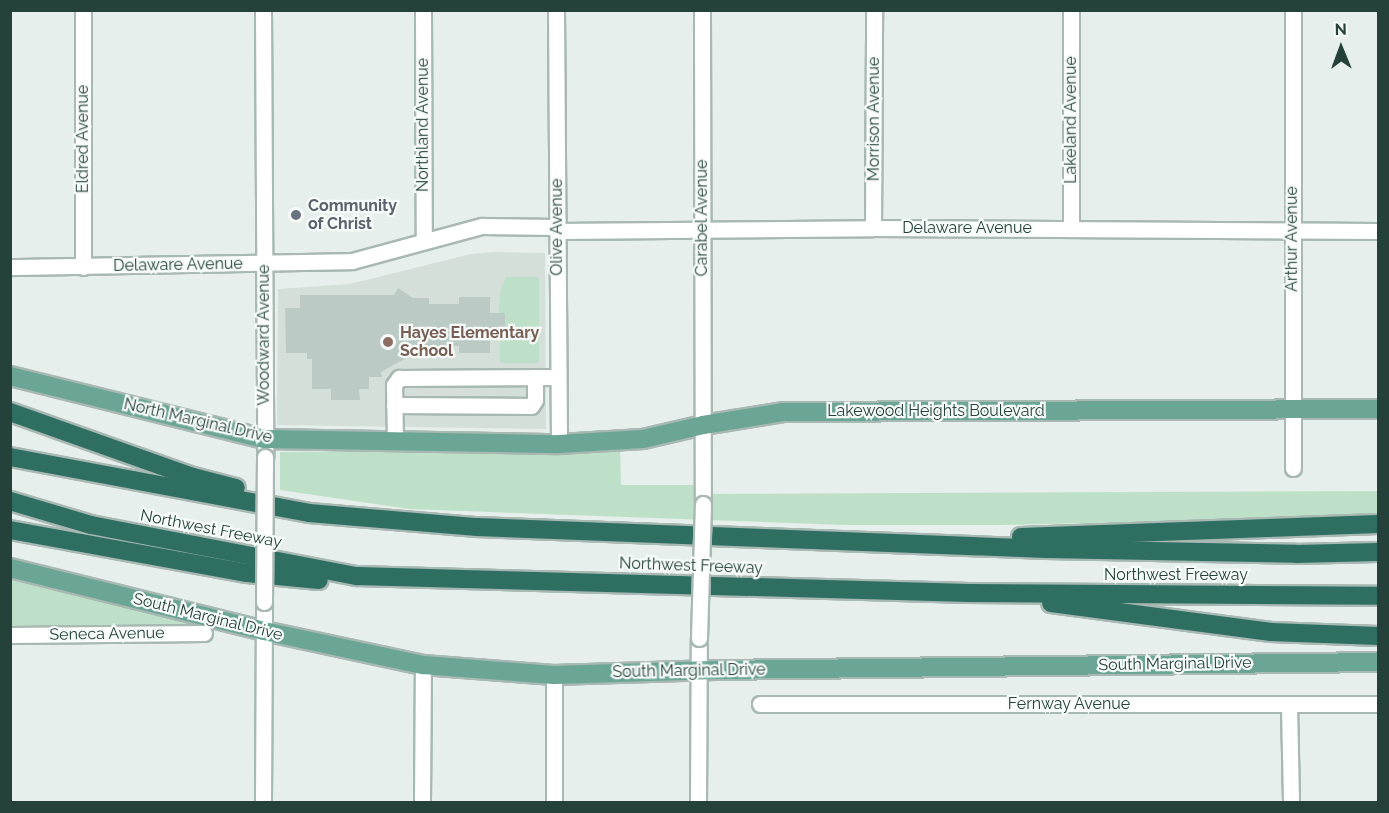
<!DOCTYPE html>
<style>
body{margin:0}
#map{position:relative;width:1389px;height:813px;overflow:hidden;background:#e6efeb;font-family:Raleway,sans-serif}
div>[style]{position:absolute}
.built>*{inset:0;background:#d4dfda}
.green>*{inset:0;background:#bfe0c8}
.building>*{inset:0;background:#bbcac4}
.roads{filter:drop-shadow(2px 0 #a8b8b2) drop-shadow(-2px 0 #a8b8b2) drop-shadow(0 2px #a8b8b2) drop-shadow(0 -2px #a8b8b2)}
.minor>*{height:15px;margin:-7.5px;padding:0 7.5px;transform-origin:7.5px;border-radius:7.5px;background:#fff}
.major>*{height:18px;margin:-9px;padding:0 9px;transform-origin:9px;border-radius:9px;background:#6aa596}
.highway>*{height:18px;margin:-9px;padding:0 9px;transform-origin:9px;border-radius:9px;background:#2f6f62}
.bridges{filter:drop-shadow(2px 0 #a8b8b2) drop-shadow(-2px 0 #a8b8b2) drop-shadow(0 2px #a8b8b2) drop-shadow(0 -2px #a8b8b2)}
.minor-bridge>*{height:15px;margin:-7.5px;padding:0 7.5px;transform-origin:7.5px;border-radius:7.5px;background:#fff}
.dots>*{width:16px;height:16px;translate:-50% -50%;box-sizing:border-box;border:3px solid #f7fbf9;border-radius:50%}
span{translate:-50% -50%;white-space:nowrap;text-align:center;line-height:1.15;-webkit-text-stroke:4.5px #f7fbf9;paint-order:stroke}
.street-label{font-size:16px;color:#24423a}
.worship-label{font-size:16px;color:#5b616d;font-weight:700}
.left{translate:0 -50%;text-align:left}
.education-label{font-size:16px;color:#785e54;font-weight:700}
.frame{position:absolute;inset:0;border:12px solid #24423a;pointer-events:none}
.north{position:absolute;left:1311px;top:18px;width:60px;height:60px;-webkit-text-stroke:4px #f7fbf9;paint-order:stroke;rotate:359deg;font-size:16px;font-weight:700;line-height:24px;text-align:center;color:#24423a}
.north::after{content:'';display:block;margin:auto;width:21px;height:27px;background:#24423a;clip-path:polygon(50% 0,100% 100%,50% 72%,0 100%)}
</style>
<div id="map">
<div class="built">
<div style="clip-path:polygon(493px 252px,545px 253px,546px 429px,277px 425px,278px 289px,350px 284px,471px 254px)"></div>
</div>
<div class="green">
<div style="clip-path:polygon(506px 277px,539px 277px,539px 363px,500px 363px,500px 338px,504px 338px,499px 313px,500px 291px)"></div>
<div style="clip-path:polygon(620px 449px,621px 485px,697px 485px,697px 494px,1378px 491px,1378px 516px,1001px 525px,843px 525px,409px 509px,280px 490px,280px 452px)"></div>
<div style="clip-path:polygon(11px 580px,194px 623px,198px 625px,11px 628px)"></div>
</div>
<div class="building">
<div style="clip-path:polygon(398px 288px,413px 298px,429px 298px,429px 304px,459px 304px,459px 297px,490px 297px,490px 313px,505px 313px,505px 338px,490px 338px,490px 353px,459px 353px,459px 346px,428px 346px,429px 354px,414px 354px,381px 372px,382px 377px,369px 377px,369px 389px,359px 389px,360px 400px,331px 400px,331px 389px,312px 389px,312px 359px,307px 359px,307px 353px,286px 353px,285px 308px,300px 308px,300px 295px,394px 295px)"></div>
</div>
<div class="roads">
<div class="minor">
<div style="left:83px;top:10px;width:257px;rotate:90deg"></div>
<div style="left:263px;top:10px;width:447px;rotate:89.7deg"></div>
<div style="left:423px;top:10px;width:230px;rotate:89.8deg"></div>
<div style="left:556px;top:10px;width:434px;rotate:89.6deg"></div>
<div style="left:702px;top:10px;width:494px;rotate:89.9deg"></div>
<div style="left:1071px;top:10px;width:219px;rotate:90deg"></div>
<div style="left:873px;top:228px;width:218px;rotate:-89.7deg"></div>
<div style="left:556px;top:231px;width:317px;rotate:-0.5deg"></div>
<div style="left:873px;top:228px;width:505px;rotate:0.34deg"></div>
<div style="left:10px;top:267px;width:342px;rotate:-1deg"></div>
<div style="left:352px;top:261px;width:135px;rotate:-15.1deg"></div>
<div style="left:482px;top:226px;width:74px;rotate:0.8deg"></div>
<div style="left:394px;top:405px;width:137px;rotate:0.4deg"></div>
<div style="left:531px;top:406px;width:7px;rotate:-56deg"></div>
<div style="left:535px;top:400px;width:23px;rotate:-90deg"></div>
<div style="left:395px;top:441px;width:56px;rotate:-91deg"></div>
<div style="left:394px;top:385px;width:9px;rotate:-54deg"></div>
<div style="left:399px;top:378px;width:159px;rotate:-0.4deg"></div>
<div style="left:1293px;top:468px;width:458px;rotate:-90deg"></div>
<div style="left:10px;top:635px;width:194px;rotate:-0.6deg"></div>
<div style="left:554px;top:675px;width:127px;rotate:90deg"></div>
<div style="left:760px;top:704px;width:618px"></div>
<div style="left:1289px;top:705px;width:97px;rotate:88.8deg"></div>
<div style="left:263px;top:802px;width:200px;rotate:-89.7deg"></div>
<div style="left:422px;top:802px;width:137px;rotate:-89.6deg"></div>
<div style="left:698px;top:802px;width:164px;rotate:-89.7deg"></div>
</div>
<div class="major">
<div style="left:10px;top:376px;width:263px;rotate:13.9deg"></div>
<div style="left:265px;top:439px;width:294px;rotate:1deg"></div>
<div style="left:559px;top:444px;width:84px;rotate:-3.4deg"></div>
<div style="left:643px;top:439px;width:62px;rotate:-13.1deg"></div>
<div style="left:703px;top:425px;width:81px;rotate:-9.2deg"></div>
<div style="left:783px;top:412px;width:595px;rotate:-0.29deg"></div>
<div style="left:10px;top:568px;width:262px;rotate:13.9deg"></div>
<div style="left:264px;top:631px;width:163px;rotate:12.1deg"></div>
<div style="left:423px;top:665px;width:131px;rotate:4.4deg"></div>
<div style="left:554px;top:675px;width:161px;rotate:-1.8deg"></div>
<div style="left:715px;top:670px;width:663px;rotate:-0.69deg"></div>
</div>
<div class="highway">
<div style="left:10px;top:412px;width:194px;rotate:19.6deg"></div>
<div style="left:193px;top:477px;width:44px;rotate:14.3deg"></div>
<div style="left:10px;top:457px;width:304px;rotate:10.6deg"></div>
<div style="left:309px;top:513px;width:169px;rotate:4.8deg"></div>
<div style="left:477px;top:527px;width:569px;rotate:2.21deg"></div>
<div style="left:1046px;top:549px;width:250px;rotate:1.1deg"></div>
<div style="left:1296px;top:554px;width:82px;rotate:-1.4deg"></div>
<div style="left:10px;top:501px;width:84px;rotate:16.5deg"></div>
<div style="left:91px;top:525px;width:271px;rotate:10.9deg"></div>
<div style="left:357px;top:576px;width:612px;rotate:1.59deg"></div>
<div style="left:969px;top:593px;width:409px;rotate:0.4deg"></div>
<div style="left:10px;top:530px;width:241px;rotate:10.3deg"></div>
<div style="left:247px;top:573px;width:72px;rotate:5.6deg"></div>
<div style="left:1021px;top:537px;width:357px;rotate:-2.1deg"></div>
<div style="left:1051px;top:603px;width:222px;rotate:7.5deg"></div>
<div style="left:1271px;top:632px;width:107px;rotate:2.1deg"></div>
</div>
</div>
<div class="bridges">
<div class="minor-bridge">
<div style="left:264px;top:602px;width:145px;rotate:-89.6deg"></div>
<div style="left:699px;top:638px;width:134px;rotate:-88.3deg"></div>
</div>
</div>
<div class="dots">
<div style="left:296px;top:215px;background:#6b7280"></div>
<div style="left:388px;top:342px;background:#8d6e63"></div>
</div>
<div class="street-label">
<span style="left:874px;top:119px;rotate:-90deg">Morrison Avenue</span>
<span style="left:1071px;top:120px;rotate:-90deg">Lakeland Avenue</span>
<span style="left:423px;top:125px;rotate:-90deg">Northland Avenue</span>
<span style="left:83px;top:139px;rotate:-90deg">Eldred Avenue</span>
<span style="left:702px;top:218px;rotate:-90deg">Carabel Avenue</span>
<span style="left:557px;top:227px;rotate:-90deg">Olive Avenue</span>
<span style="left:967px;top:228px">Delaware Avenue</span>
<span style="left:1292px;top:239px;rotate:-90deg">Arthur Avenue</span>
<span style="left:178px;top:265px;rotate:-1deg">Delaware Avenue</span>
<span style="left:264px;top:335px;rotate:-90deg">Woodward Avenue</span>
<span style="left:936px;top:411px">Lakewood Heights Boulevard</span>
<span style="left:198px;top:421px;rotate:13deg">North Marginal Drive</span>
<span style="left:211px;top:529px;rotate:11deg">Northwest Freeway</span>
<span style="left:691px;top:566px;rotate:2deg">Northwest Freeway</span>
<span style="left:1176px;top:575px">Northwest Freeway</span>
<span style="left:208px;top:617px;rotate:14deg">South Marginal Drive</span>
<span style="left:107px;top:634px;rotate:-1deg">Seneca Avenue</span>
<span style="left:1175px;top:664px;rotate:-1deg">South Marginal Drive</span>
<span style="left:689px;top:671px;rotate:-1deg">South Marginal Drive</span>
<span style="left:1069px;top:704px">Fernway Avenue</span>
</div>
<div class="worship-label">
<span class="left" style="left:308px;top:215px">Community<br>of Christ</span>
</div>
<div class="education-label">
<span class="left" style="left:400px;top:342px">Hayes Elementary<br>School</span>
</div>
<div class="frame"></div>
<div class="north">N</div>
</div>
